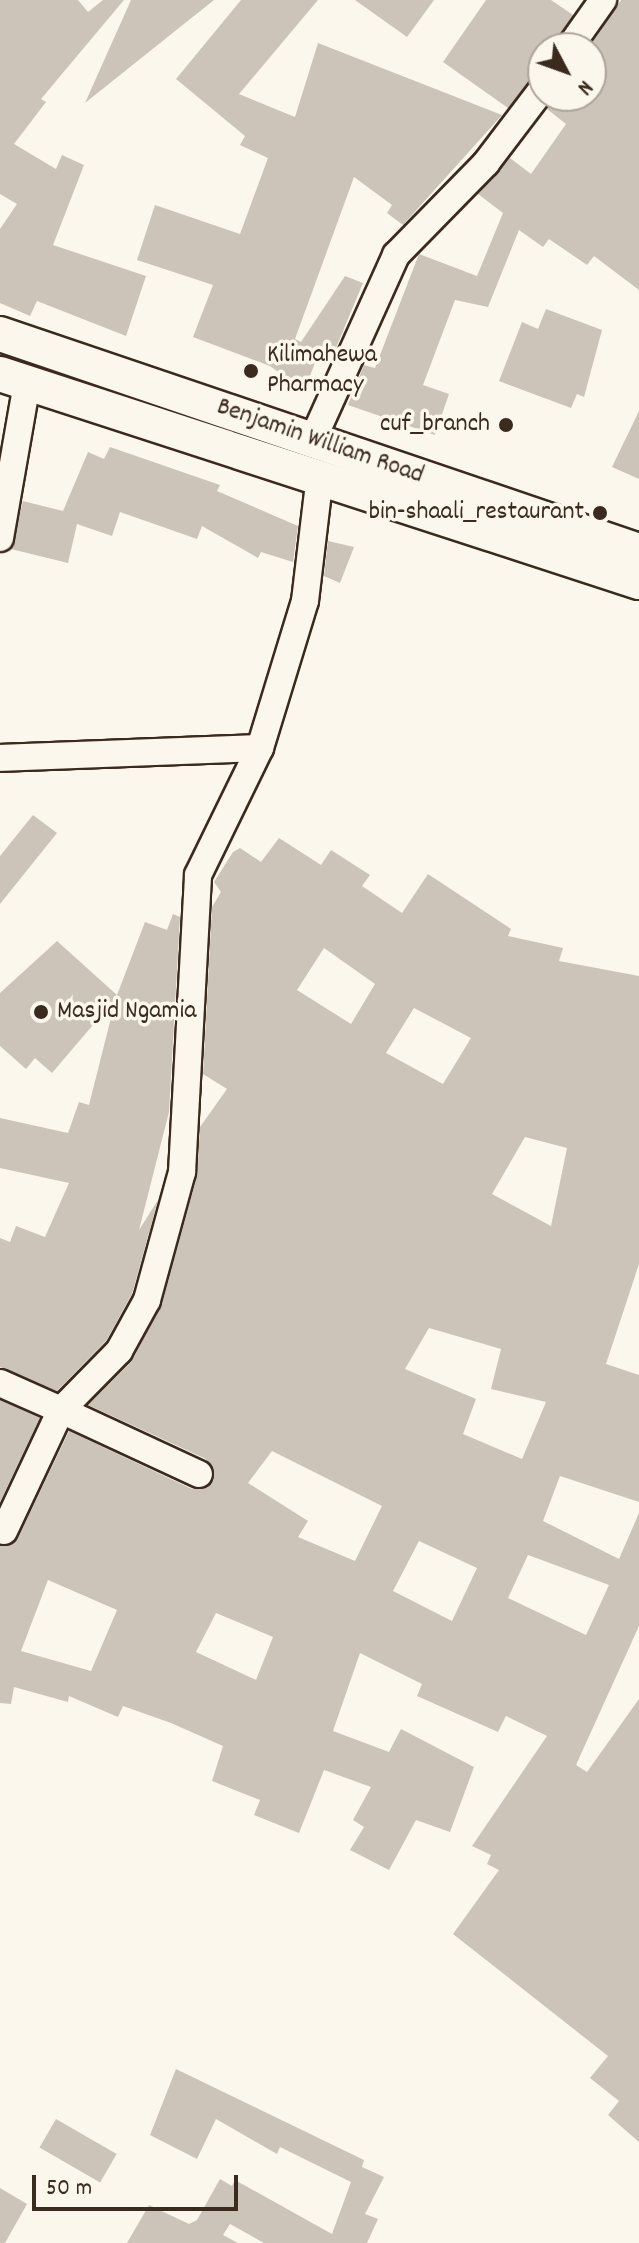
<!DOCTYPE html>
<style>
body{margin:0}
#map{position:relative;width:639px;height:2243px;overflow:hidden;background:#fbf7ec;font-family:Dekko,sans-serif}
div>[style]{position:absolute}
.building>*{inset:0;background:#ccc4b9;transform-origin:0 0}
.roads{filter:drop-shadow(2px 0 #3b2a1e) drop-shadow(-2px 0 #3b2a1e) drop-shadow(0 2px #3b2a1e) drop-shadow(0 -2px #3b2a1e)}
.minor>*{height:26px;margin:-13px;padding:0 13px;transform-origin:13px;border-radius:13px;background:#fbf7ec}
.major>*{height:34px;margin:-17px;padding:0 17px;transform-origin:17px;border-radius:17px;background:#fbf7ec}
.dots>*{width:22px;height:22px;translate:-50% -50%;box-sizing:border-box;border:4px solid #fbf7ec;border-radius:50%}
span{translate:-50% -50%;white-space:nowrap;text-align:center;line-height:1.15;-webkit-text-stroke:7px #fbf7ec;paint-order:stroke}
.poi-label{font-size:26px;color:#3b2a1e}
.left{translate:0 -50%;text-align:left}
.right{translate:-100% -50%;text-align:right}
.street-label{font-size:26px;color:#3b2a1e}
.north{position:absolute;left:527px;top:32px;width:80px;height:80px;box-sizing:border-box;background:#fbf7ec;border:2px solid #aea59a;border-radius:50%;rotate:131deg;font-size:22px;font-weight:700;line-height:32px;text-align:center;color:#3b2a1e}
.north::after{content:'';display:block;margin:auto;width:28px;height:36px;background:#3b2a1e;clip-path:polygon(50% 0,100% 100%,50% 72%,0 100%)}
.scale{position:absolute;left:32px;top:2175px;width:206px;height:36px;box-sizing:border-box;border:4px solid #3b2a1e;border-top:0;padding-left:10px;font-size:24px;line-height:28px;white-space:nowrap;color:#3b2a1e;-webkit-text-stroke:6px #fbf7ec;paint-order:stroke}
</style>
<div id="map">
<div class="building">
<div style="clip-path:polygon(0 0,78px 0,88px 12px,103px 0,124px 0,41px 99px,46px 102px,14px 144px,56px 169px,62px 155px,84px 165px,53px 245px,146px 276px,126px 336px,37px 301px,30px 316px,0 303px,0 229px,17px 204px,0 194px)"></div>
<div style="clip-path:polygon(131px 0,214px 0,85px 103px)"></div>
<div style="clip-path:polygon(241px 0,318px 0,239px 94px,295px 117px,318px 43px,502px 115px,403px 225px,387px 213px,392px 205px,354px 177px,295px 339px,301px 342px,345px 276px,363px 283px,333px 355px,320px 350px,303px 394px,282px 385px,285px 377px,270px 366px,193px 337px,213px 285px,137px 260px,155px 205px,240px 234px,268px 158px,240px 145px,245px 136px,176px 79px)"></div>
<div style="clip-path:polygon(355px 0,434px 0,407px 37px)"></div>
<div style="clip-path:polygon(486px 0,551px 0,573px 15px,553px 48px,543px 48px,543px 72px,508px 108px,443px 62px)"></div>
<div style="clip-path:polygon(621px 0,639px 0,639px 290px,594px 256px,587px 265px,549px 239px,543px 247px,519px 230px,488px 307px,455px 300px,423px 385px,449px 394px,435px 435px,348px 405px,364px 365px,375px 368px,419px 254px,477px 276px,503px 213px,478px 194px,510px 158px,531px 174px,566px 124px,547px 109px,557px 96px,591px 96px,591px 45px)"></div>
<div style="clip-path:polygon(546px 309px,602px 330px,584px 397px,577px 394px,571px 408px,499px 381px,522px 322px,538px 329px)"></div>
<div style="clip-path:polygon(639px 411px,639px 479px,612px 467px)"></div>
<div style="clip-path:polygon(110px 447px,220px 485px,217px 491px,298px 526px,293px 562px,261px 552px,258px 558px,202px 526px,197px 539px,120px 512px,112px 536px,77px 524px,68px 563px,11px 549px,23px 501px,63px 511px,88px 452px,104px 459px)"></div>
<div style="clip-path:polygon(328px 541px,354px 547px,340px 583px,324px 576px)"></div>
<div style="clip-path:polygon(33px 815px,57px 833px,0 904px,0 856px)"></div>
<div style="clip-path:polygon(evenodd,279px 838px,321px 865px,331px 850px,370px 875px,362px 886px,402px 913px,428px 874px,511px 929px,508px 936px,563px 948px,559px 961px,639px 976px,639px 1264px,606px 1364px,639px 1375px,639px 1502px,560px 1476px,543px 1521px,619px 1559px,639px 1513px,639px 1626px,576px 1765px,587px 1772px,639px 1699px,639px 2142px,608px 2115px,619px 2101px,590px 2078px,608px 2056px,453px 1934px,499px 1870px,487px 1864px,491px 1855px,472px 1846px,547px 1736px,506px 1716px,498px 1732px,417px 1696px,422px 1684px,360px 1653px,333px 1731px,389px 1752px,401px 1729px,474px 1767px,450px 1832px,416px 1820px,389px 1870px,350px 1850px,364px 1827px,353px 1820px,371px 1787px,324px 1770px,299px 1833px,254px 1815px,260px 1800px,212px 1781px,223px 1746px,171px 1723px,123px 1706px,118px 1717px,69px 1696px,68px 1702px,14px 1687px,11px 1704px,0 1703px,0 1546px,18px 1538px,69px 1431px,192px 1489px,214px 1480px,206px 1459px,88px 1405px,131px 1362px,161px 1307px,197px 1176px,200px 1127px,227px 1089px,203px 1074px,212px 907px,221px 892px,214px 882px,233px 852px,240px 848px,261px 862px,279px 838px,324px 948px,375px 984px,351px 1024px,297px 990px,324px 948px,279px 838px,414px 1008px,471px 1038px,443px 1084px,386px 1053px,414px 1008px,279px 838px,525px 1137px,567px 1148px,551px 1226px,492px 1194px,525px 1137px,279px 838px,429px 1328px,501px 1349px,491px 1389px,546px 1402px,522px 1459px,463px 1434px,476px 1399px,405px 1369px,429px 1328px,279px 838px,272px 1451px,382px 1506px,355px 1561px,298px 1537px,308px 1521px,248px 1483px,272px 1451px,279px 838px,419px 1541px,477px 1568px,452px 1621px,393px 1591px,419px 1541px,279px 838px,528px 1555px,609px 1585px,586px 1635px,508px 1598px,528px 1555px,279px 838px,48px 1580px,117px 1610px,91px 1671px,21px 1651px,48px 1580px,279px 838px,216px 1613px,273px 1637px,256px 1680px,196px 1652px,216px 1613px)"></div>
<div style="clip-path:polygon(173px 914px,180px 917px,169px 1112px,139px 1230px,158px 1200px,132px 1294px,106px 1341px,57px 1391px,0 1367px,0 1238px,10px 1242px,16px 1226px,45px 1237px,69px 1183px,0 1168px,0 1118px,68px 1133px,79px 1102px,89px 1105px,116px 998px,52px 1073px,35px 1058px,26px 1069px,0 1046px,0 993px,57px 941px,117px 995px,145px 922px,167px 930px)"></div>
<div style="clip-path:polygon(0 1400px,40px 1418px,0 1502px)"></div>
<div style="clip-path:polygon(176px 2069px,364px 2160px,362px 2167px,384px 2177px,365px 2214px,378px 2219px,367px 2243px,264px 2243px,230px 2224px,223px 2235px,238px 2243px,127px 2243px,149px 2205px,189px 2224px,197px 2220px,220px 2179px,232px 2186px,235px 2180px,332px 2234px,351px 2182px,280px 2147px,277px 2154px,216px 2119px,197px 2159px,150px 2135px)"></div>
<div style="left:56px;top:2119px;width:70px;height:33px;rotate:30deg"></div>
<div style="clip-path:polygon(0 2188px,27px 2204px,5px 2243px,0 2243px)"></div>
</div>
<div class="roads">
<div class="minor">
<div style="left:569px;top:48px;width:59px;rotate:-54.7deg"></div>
<div style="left:313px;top:439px;width:202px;rotate:-65.7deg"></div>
<div style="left:396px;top:255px;width:129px;rotate:-45.6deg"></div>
<div style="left:486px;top:163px;width:94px;rotate:-52.8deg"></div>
<div style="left:0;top:538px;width:157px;rotate:-80.1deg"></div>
<div style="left:0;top:758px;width:260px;rotate:-2.2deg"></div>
<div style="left:0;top:1383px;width:67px;rotate:23.9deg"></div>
<div style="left:61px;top:1410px;width:83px;rotate:-45.5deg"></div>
<div style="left:119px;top:1351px;width:58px;rotate:-61.2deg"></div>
<div style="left:147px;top:1300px;width:133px;rotate:-74.7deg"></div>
<div style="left:182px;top:1172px;width:297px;rotate:-86.9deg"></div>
<div style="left:198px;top:875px;width:141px;rotate:-64deg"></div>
<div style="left:260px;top:748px;width:154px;rotate:-73deg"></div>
<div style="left:305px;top:601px;width:127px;rotate:-83.2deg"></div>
<div style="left:4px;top:1531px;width:134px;rotate:-64.8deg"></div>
<div style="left:61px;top:1410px;width:152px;rotate:24.9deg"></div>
</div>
<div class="major">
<div style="left:0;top:334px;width:675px;rotate:18.76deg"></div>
<div style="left:0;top:374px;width:672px;rotate:18.03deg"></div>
</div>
</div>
<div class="dots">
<div style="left:251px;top:371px;background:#3b2a1e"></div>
<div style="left:506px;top:425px;background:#3b2a1e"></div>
<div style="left:600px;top:513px;background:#3b2a1e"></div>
<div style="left:41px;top:1012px;background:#3b2a1e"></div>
</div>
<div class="poi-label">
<span class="left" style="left:267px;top:371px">Kilimahewa<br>Pharmacy</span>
<span class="right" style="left:490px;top:425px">cuf_branch</span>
<span class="right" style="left:584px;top:513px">bin-shaali_restaurant</span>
<span class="left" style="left:57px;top:1012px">Masjid Ngamia</span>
</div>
<div class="street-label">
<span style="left:320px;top:442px;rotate:19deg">Benjamin William Road</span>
</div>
<div class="north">N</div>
<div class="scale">50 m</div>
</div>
